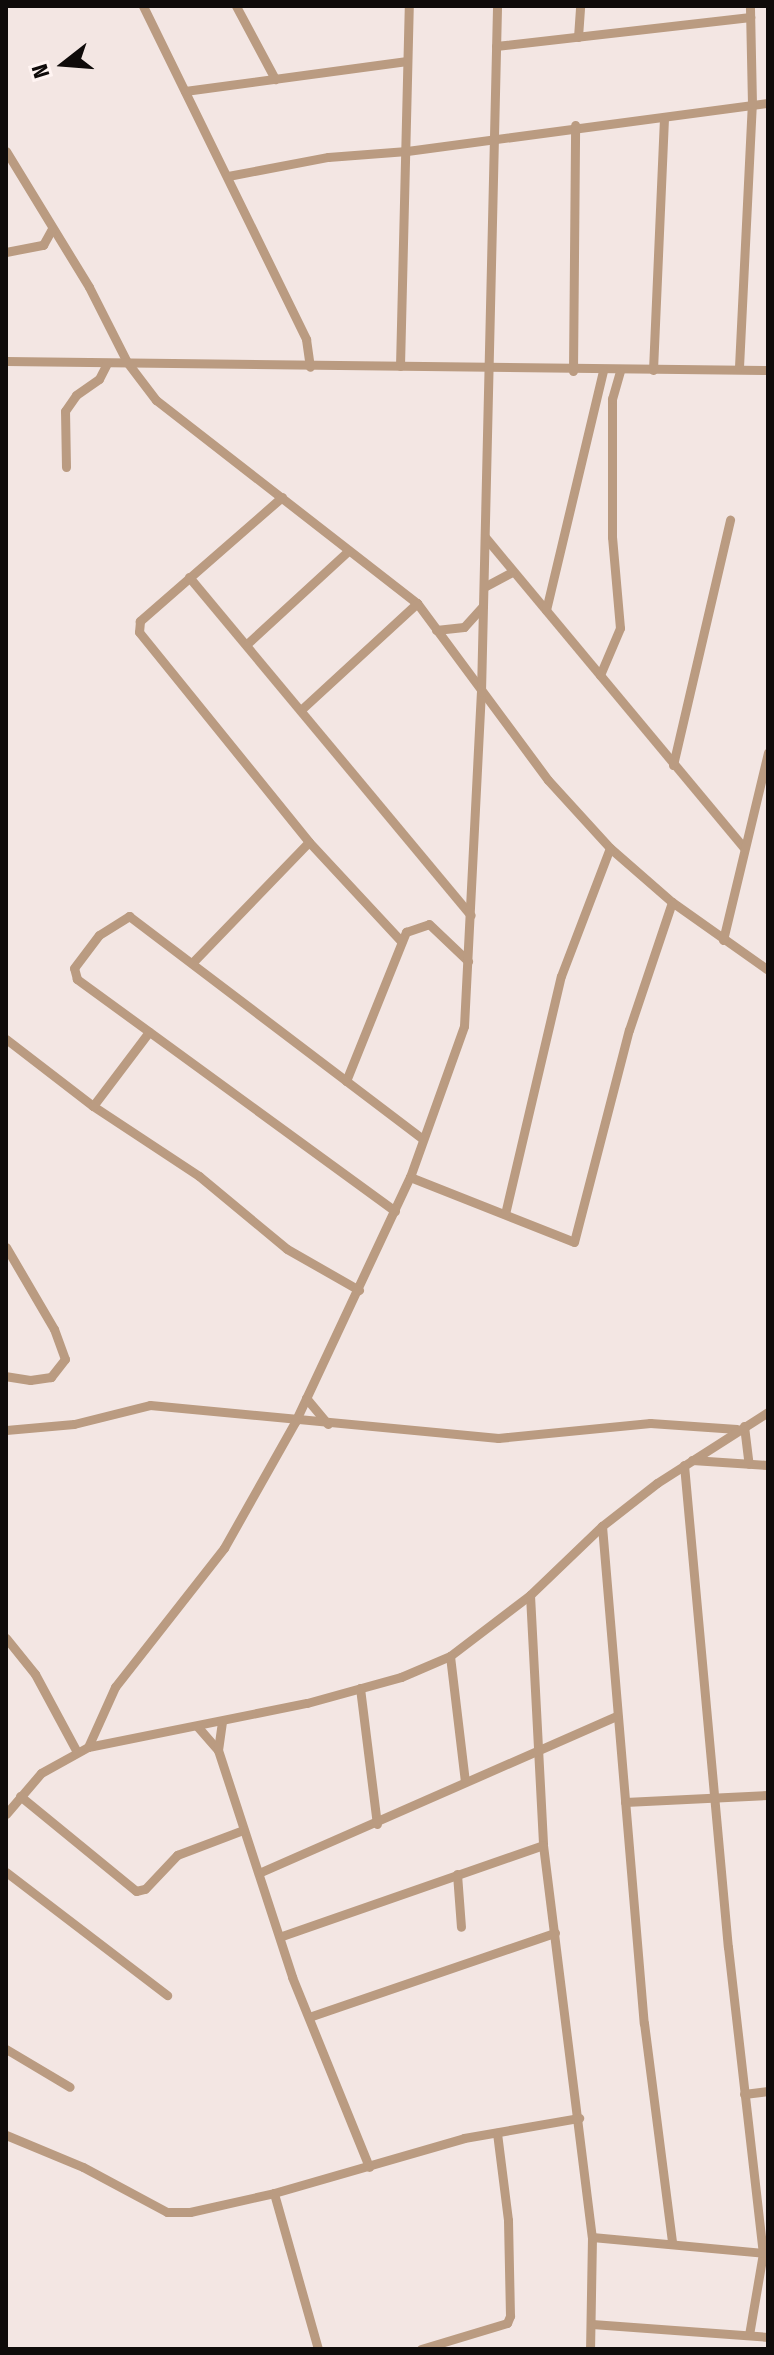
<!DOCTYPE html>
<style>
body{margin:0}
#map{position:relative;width:774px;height:2355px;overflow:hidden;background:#f3e6e3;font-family:"Fira Sans Condensed",sans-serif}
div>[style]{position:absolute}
.street>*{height:9px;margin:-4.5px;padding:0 4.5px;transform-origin:4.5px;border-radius:4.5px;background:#ba9b81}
span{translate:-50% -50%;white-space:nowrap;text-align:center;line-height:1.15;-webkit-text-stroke:6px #fff4f2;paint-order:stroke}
.frame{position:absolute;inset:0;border:8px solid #0f0b0a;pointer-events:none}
.north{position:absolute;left:24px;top:24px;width:80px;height:80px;-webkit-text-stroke:6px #fff4f2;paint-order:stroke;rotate:253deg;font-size:22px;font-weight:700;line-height:32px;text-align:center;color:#0f0b0a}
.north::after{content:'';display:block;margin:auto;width:28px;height:36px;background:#0f0b0a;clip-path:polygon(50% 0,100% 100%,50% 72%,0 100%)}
</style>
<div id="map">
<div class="street">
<div style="left:143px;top:6px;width:371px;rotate:63.9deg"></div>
<div style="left:306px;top:339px;width:28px;rotate:82deg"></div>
<div style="left:236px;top:6px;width:83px;rotate:61.9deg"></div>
<div style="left:578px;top:37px;width:31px;rotate:-86deg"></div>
<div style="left:496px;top:46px;width:256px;rotate:-6.5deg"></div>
<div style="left:185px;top:91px;width:224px;rotate:-7.7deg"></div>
<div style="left:6px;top:151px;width:159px;rotate:58.6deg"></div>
<div style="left:89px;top:287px;width:84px;rotate:63.1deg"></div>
<div style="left:127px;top:362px;width:48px;rotate:52.7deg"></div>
<div style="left:156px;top:400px;width:331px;rotate:37.9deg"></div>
<div style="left:417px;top:603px;width:220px;rotate:53.5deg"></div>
<div style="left:548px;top:780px;width:92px;rotate:47.6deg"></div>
<div style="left:610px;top:848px;width:82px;rotate:41.1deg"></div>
<div style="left:672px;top:902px;width:118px;rotate:35.3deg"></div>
<div style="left:228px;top:176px;width:102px;rotate:-10.8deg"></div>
<div style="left:328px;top:157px;width:79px;rotate:-4.3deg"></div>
<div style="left:407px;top:151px;width:364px;rotate:-7.6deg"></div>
<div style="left:6px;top:252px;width:38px;rotate:-11deg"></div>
<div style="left:43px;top:245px;width:18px;rotate:-61deg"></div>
<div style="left:6px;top:361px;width:762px;rotate:0.68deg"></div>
<div style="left:400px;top:366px;width:360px;rotate:-88.6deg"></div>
<div style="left:739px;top:367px;width:263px;rotate:-87.2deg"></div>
<div style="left:752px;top:104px;width:98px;rotate:-91.2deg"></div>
<div style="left:653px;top:370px;width:251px;rotate:-87.5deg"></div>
<div style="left:573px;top:371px;width:246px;rotate:-89.5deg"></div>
<div style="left:66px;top:467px;width:56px;rotate:-91deg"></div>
<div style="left:65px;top:411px;width:19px;rotate:-55deg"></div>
<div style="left:76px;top:395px;width:28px;rotate:-35deg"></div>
<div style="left:99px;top:379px;width:18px;rotate:-63deg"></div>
<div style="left:282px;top:497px;width:189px;rotate:138.9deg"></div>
<div style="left:140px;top:621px;width:11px;rotate:95deg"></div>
<div style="left:139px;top:632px;width:270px;rotate:51deg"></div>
<div style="left:309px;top:842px;width:135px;rotate:47.1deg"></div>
<div style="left:485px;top:537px;width:405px;rotate:50.2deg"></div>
<div style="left:189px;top:577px;width:440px;rotate:50.2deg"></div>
<div style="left:484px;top:587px;width:32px;rotate:-28deg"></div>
<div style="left:546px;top:610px;width:246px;rotate:-76.6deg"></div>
<div style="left:436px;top:630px;width:28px;rotate:-6deg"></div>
<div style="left:464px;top:627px;width:28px;rotate:-48deg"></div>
<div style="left:248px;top:643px;width:136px;rotate:-42.6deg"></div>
<div style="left:600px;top:675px;width:51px;rotate:-66.9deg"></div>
<div style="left:620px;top:628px;width:91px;rotate:-95deg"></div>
<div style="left:612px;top:537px;width:138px;rotate:-90deg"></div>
<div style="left:612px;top:399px;width:29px;rotate:-74deg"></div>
<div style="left:303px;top:708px;width:155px;rotate:-42.6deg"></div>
<div style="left:673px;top:765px;width:252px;rotate:-76.9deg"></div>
<div style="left:723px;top:940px;width:193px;rotate:-76.5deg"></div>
<div style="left:192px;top:963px;width:168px;rotate:-46deg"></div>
<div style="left:6px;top:1039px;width:110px;rotate:37.6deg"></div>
<div style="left:93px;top:1106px;width:127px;rotate:33.4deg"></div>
<div style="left:199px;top:1176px;width:114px;rotate:39.7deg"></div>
<div style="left:287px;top:1249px;width:83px;rotate:29.7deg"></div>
<div style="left:346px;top:1081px;width:161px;rotate:-68.1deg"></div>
<div style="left:406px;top:932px;width:24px;rotate:-19deg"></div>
<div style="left:429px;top:924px;width:54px;rotate:43.5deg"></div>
<div style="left:93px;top:1106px;width:93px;rotate:-52.9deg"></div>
<div style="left:410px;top:1177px;width:176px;rotate:21.6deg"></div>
<div style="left:574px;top:1242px;width:219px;rotate:-75.5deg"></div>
<div style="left:629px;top:1030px;width:135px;rotate:-71.4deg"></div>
<div style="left:395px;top:1211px;width:394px;rotate:-143.9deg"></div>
<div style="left:77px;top:979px;width:11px;rotate:-105deg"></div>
<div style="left:74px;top:968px;width:41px;rotate:-52.9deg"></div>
<div style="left:99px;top:935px;width:36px;rotate:-32deg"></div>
<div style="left:129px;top:916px;width:368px;rotate:37.2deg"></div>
<div style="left:505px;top:1214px;width:244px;rotate:-76.8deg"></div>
<div style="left:561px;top:976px;width:137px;rotate:-69.1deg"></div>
<div style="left:6px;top:1247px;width:95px;rotate:59.7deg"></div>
<div style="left:54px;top:1329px;width:32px;rotate:70deg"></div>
<div style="left:65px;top:1359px;width:23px;rotate:128deg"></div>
<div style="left:51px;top:1377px;width:21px;rotate:172deg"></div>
<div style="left:30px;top:1380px;width:24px;rotate:-171deg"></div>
<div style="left:306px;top:1398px;width:34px;rotate:50deg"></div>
<div style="left:744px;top:1426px;width:38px;rotate:83deg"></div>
<div style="left:6px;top:1430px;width:68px;rotate:-5deg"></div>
<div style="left:74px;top:1424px;width:78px;rotate:-14deg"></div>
<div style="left:150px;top:1405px;width:350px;rotate:5.4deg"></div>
<div style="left:498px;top:1438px;width:153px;rotate:-5.6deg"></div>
<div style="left:650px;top:1423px;width:87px;rotate:3.9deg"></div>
<div style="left:692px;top:1460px;width:76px;rotate:3.8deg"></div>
<div style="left:684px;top:1465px;width:484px;rotate:84.8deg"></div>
<div style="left:728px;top:1947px;width:308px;rotate:83.5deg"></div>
<div style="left:763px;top:2253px;width:83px;rotate:99.7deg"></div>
<div style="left:602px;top:1526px;width:499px;rotate:85.2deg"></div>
<div style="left:644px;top:2023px;width:222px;rotate:82.7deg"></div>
<div style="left:530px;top:1595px;width:250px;rotate:87deg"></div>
<div style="left:543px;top:1845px;width:395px;rotate:82.9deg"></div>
<div style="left:592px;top:2237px;width:112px;rotate:91deg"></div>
<div style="left:6px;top:1638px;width:46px;rotate:51.1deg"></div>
<div style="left:35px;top:1674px;width:89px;rotate:61.7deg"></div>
<div style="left:450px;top:1656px;width:126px;rotate:83.2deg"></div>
<div style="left:360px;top:1688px;width:137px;rotate:82.9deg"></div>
<div style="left:197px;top:1726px;width:32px;rotate:49deg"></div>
<div style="left:218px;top:1750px;width:239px;rotate:71.9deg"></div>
<div style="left:292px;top:1977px;width:205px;rotate:67.9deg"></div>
<div style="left:88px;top:1747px;width:66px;rotate:-65.8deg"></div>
<div style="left:115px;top:1687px;width:177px;rotate:-51.9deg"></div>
<div style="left:224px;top:1548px;width:145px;rotate:-60.6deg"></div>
<div style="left:295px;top:1422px;width:271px;rotate:-64.9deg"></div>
<div style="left:410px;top:1177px;width:160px;rotate:-70.3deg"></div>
<div style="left:464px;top:1026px;width:334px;rotate:-87.1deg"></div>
<div style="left:481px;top:692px;width:686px;rotate:-88.66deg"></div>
<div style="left:218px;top:1750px;width:28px;rotate:-82deg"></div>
<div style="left:20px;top:1796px;width:150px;rotate:39.3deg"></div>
<div style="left:136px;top:1891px;width:9px;rotate:-13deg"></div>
<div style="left:145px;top:1889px;width:47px;rotate:-46.7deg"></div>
<div style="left:177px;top:1855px;width:71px;rotate:-20.7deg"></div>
<div style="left:625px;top:1802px;width:143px;rotate:-2.8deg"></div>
<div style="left:6px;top:1814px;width:54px;rotate:-49.5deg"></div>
<div style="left:41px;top:1773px;width:54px;rotate:-29deg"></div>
<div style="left:88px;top:1747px;width:223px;rotate:-11.4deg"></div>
<div style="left:307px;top:1703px;width:98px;rotate:-15.5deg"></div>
<div style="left:401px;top:1677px;width:53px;rotate:-23.2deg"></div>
<div style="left:450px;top:1656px;width:101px;rotate:-37.3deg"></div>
<div style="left:530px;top:1595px;width:100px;rotate:-43.8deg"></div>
<div style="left:602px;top:1526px;width:70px;rotate:-38deg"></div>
<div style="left:657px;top:1483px;width:132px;rotate:-32.6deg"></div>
<div style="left:6px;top:1872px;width:203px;rotate:37.4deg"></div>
<div style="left:261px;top:1872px;width:389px;rotate:-23.7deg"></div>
<div style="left:457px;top:1874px;width:53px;rotate:85.7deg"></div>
<div style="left:282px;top:1936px;width:276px;rotate:-19.2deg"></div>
<div style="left:309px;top:2017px;width:260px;rotate:-18.9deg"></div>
<div style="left:6px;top:2049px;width:74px;rotate:30.7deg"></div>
<div style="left:744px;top:2094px;width:24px;rotate:-7deg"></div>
<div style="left:6px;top:2135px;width:83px;rotate:22.6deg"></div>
<div style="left:83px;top:2167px;width:95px;rotate:28.2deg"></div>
<div style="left:167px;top:2212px;width:23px"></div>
<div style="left:190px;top:2212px;width:86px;rotate:-12.7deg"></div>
<div style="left:592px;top:2237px;width:172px;rotate:5.3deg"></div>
<div style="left:592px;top:2324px;width:176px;rotate:4.2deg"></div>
<div style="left:318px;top:2349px;width:162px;rotate:-105.8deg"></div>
<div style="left:274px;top:2193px;width:198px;rotate:-16.1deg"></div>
<div style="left:464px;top:2138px;width:117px;rotate:-9.9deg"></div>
<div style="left:421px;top:2349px;width:90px;rotate:-16.8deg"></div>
<div style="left:507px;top:2323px;width:8px;rotate:-67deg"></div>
<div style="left:510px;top:2316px;width:96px;rotate:-91.2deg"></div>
<div style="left:508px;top:2220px;width:88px;rotate:-97.2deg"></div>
</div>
<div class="frame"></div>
<div class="north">N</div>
</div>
